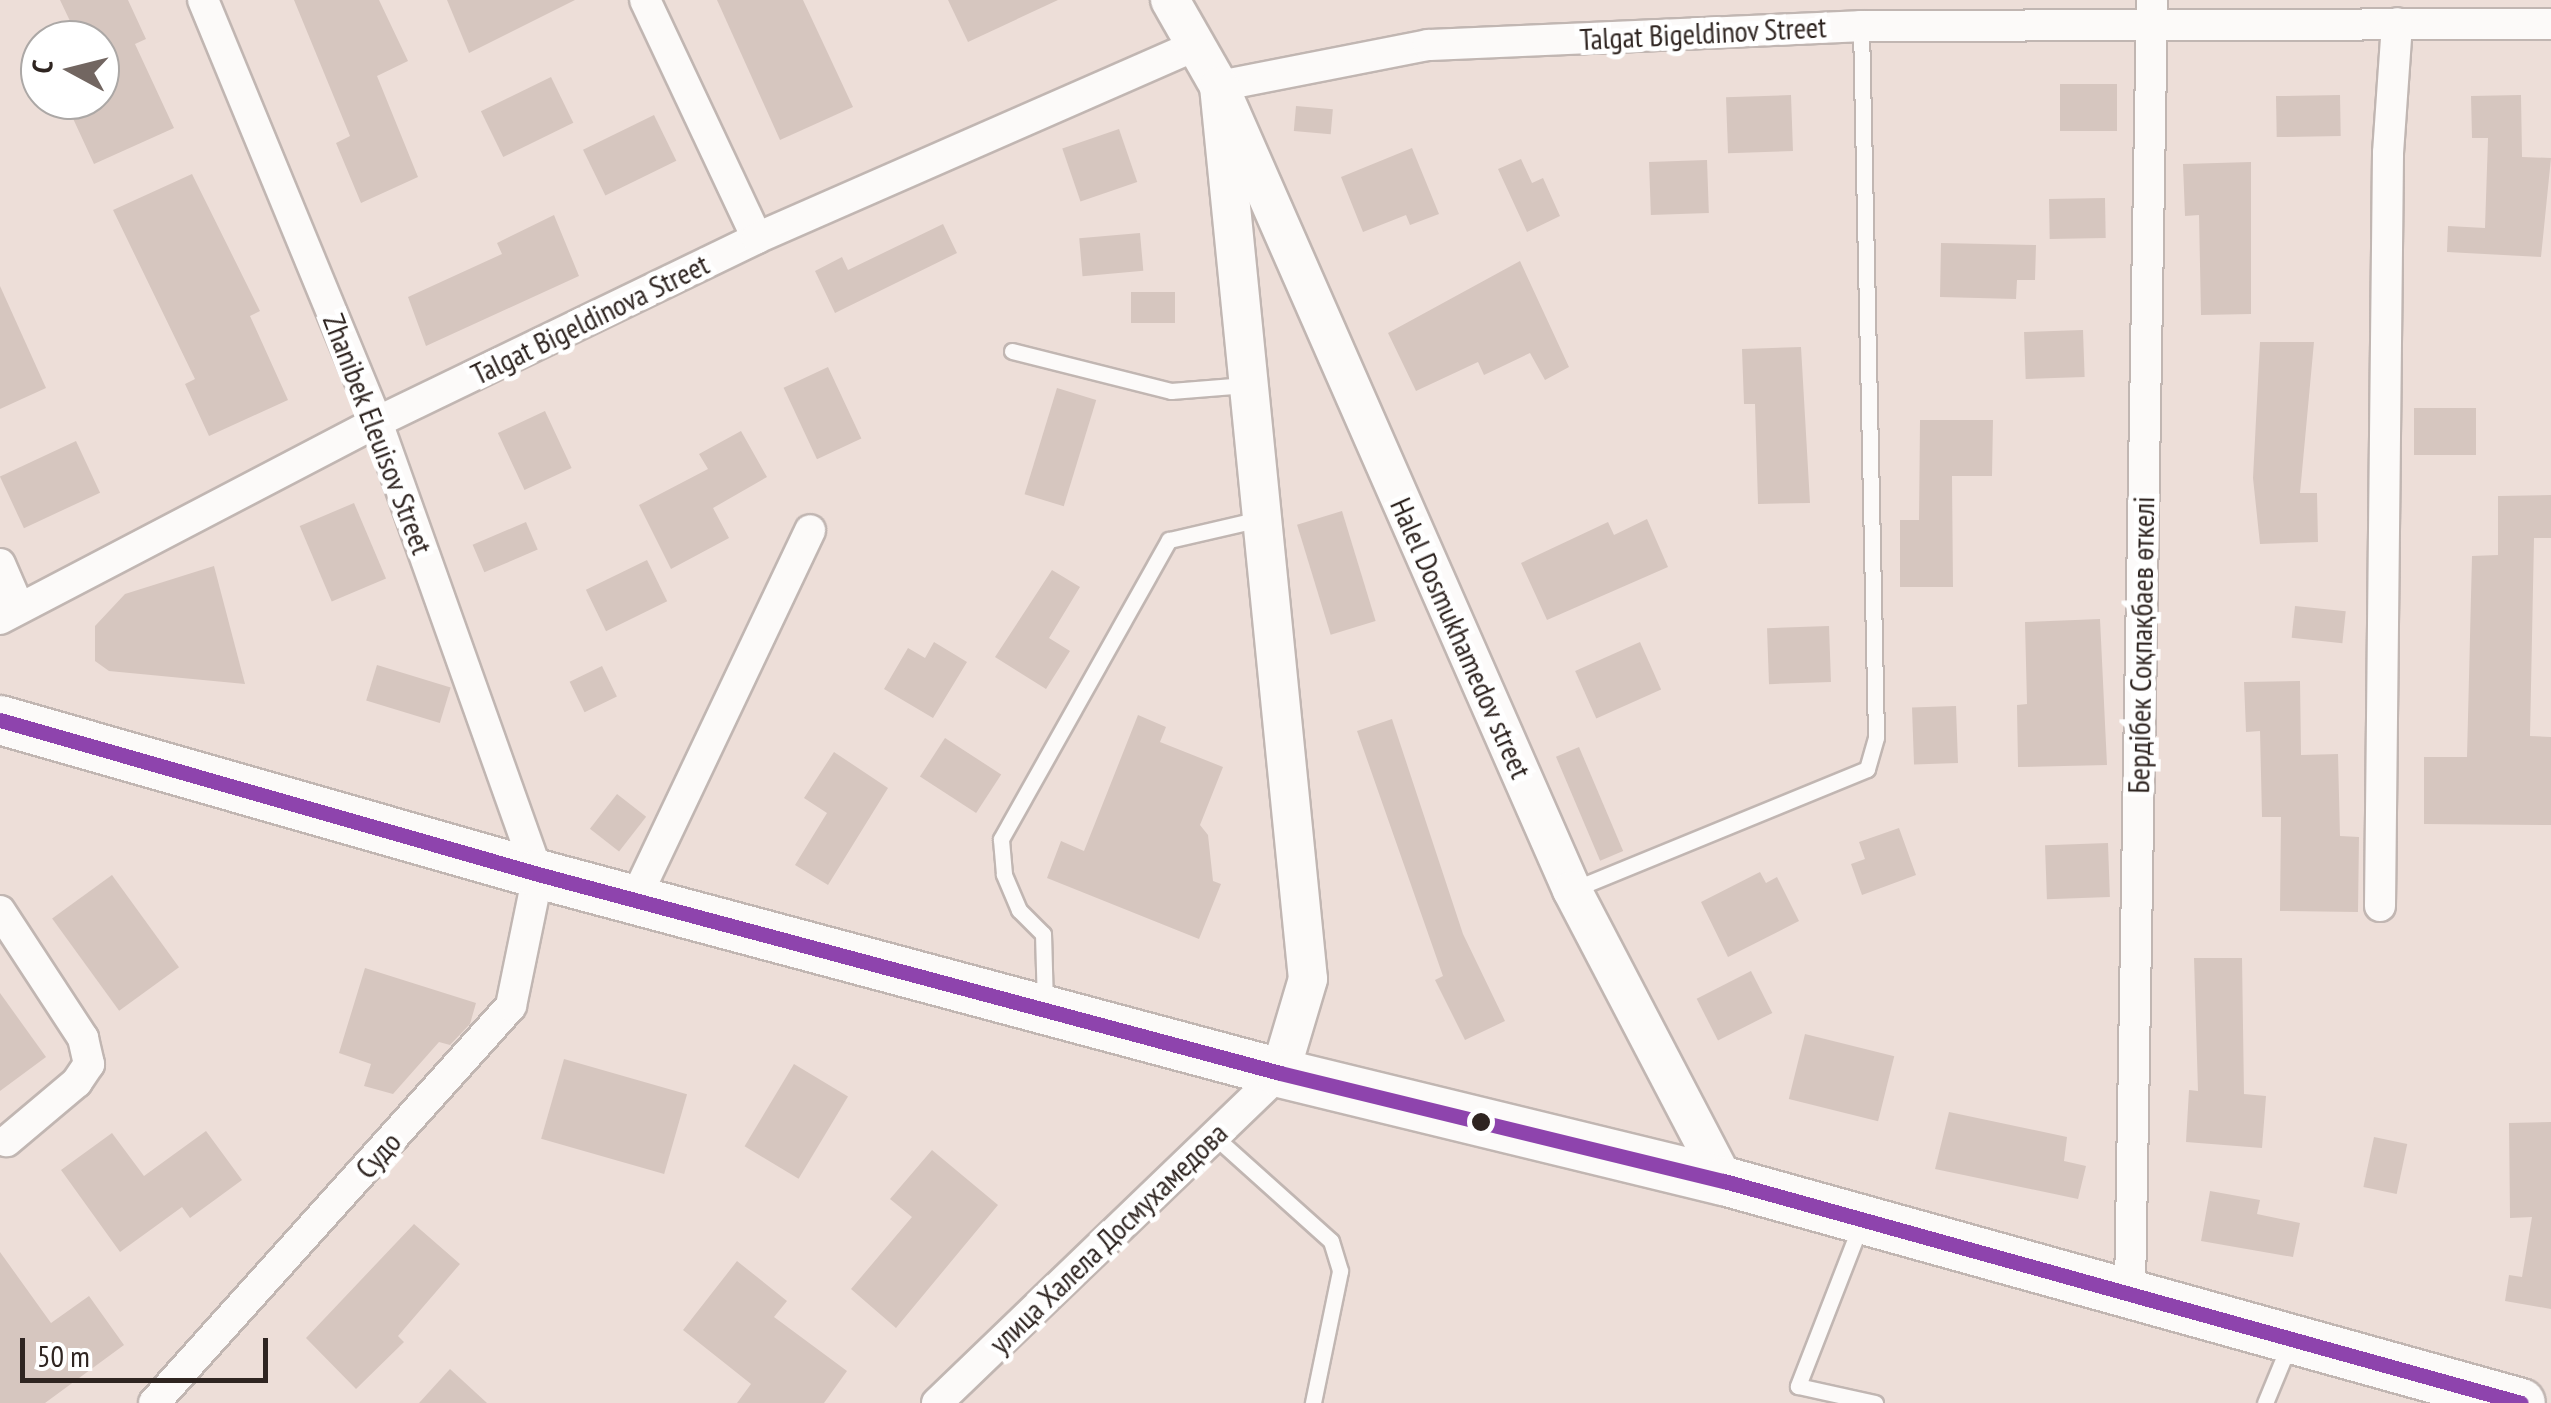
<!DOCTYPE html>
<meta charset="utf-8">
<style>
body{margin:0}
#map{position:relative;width:2551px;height:1403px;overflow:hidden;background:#edded8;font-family:"PT Sans Narrow",sans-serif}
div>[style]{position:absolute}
.building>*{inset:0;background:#d6c6bf;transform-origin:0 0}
.roads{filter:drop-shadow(2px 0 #c1b6b2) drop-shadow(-2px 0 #c1b6b2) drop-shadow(0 2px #c1b6b2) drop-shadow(0 -2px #c1b6b2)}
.service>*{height:15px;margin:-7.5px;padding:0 7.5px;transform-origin:7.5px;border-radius:7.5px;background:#fcfaf9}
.minor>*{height:30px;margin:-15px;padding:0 15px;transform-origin:15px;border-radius:15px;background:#fcfaf9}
.tertiary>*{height:38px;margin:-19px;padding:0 19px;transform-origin:19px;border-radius:19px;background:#fcfaf9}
.primary>*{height:48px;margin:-24px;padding:0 24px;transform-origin:24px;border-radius:24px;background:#fcfaf9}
.bus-1>*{height:15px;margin:-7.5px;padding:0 7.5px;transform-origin:7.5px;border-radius:7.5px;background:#8e44ad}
.dots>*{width:28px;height:28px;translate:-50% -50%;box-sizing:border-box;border:5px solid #fff;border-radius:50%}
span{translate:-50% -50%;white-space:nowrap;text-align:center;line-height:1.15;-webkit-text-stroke:10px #fff;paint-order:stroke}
.street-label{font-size:30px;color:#2f2521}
.north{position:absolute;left:20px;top:20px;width:100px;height:100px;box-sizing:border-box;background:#fff;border:2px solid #aca8a6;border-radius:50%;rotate:277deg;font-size:28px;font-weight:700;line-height:40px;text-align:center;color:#2f2521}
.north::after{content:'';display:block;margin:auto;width:35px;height:45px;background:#726661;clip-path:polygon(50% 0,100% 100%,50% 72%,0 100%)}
.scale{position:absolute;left:20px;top:1338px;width:248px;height:45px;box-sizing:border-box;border:5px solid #2f2521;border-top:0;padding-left:12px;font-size:30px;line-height:35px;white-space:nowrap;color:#2f2521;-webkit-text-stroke:8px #fff;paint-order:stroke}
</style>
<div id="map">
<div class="building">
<div style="clip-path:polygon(60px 0,128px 0,146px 39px,135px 44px,174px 128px,94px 164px,70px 112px,100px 100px,100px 40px,79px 40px)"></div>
<div style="clip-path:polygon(294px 0,379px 0,408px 61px,377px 76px,418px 177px,361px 203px,336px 143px,350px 136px)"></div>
<div style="clip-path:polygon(447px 0,575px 0,469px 53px)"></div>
<div style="clip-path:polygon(717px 0,803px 0,853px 107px,780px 140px)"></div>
<div style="clip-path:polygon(948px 0,1058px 0,968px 42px)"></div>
<div style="left:551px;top:77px;width:51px;height:78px;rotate:64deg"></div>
<div style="left:2060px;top:84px;width:57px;height:47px"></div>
<div style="left:1791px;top:95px;width:56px;height:65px;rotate:88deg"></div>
<div style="left:2340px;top:95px;width:41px;height:64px;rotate:89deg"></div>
<div style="clip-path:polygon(2521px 95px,2522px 157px,2551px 158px,2541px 257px,2447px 252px,2448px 226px,2485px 228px,2488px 138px,2472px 138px,2471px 96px)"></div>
<div style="left:1296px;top:106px;width:37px;height:25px;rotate:5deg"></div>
<div style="left:654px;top:115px;width:51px;height:79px;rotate:64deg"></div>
<div style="left:1119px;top:129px;width:56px;height:60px;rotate:71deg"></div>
<div style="clip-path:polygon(1412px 148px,1439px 214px,1410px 225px,1406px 215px,1363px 232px,1341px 177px)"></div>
<div style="clip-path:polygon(1521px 159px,1532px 183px,1543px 178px,1560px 216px,1527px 232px,1498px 169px)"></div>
<div style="left:1707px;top:160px;width:53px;height:58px;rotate:88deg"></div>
<div style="clip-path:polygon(2251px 162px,2251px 314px,2201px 315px,2199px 215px,2185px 216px,2183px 164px)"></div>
<div style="clip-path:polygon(192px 174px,260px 311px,250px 316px,288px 400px,209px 436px,185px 384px,195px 379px,113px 210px)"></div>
<div style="left:2105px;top:198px;width:40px;height:56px;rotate:89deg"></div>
<div style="clip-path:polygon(554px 215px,579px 276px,426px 346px,408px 297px,502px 254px,497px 243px)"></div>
<div style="clip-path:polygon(943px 224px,957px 253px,835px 313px,815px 271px,842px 257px,848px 270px)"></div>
<div style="left:1140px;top:233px;width:38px;height:61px;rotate:85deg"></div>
<div style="clip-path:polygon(1941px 243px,2036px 245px,2035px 280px,2017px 280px,2016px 299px,1940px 297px)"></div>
<div style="clip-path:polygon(1520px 261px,1569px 367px,1545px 380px,1530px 353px,1484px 375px,1478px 362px,1416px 391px,1388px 333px)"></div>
<div style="clip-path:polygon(0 286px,46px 388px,0 409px)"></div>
<div style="left:1131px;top:292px;width:44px;height:31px"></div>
<div style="left:2083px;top:330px;width:47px;height:59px;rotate:88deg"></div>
<div style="clip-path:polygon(2260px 342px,2314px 342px,2300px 493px,2317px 493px,2318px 542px,2260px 544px,2253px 478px)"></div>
<div style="clip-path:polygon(1801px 347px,1810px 503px,1758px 504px,1755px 404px,1744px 404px,1742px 349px)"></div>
<div style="left:828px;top:367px;width:79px;height:49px;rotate:65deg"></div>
<div style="left:1057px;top:388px;width:41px;height:111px;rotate:17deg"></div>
<div style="left:2414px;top:408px;width:62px;height:47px"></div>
<div style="left:545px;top:411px;width:63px;height:52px;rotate:65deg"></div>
<div style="clip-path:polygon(1920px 420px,1993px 420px,1992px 476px,1952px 476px,1953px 587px,1900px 587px,1900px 520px,1919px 520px)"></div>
<div style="clip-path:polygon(741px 431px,767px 477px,713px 508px,729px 538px,671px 569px,639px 505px,708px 469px,699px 454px)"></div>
<div style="left:76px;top:441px;width:57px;height:84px;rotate:65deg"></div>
<div style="clip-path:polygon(2551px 495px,2551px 538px,2534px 538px,2530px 736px,2551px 737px,2551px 825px,2424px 824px,2424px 757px,2467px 757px,2472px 556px,2498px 555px,2498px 496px)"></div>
<div style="left:354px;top:503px;width:82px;height:59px;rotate:67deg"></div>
<div style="left:1342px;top:511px;width:115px;height:47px;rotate:73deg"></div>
<div style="clip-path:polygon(1647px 519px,1668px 567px,1547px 620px,1521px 563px,1608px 522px,1614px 535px)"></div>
<div style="left:526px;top:522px;width:30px;height:58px;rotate:67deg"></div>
<div style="left:647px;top:560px;width:46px;height:68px;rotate:64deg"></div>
<div style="clip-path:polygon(214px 566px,245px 684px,109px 671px,95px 661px,95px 626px,125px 594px)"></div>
<div style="clip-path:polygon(1052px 570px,1080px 587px,1049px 638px,1070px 651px,1046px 689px,995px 657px)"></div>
<div style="left:2295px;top:606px;width:51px;height:32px;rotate:6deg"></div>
<div style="clip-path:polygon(2100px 619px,2107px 765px,2018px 767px,2017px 705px,2027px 704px,2025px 622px)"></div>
<div style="left:1829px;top:626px;width:56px;height:62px;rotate:88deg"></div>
<div style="clip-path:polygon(934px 642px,967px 662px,933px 718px,884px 689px,908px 648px,925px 658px)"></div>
<div style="left:1640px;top:642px;width:52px;height:71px;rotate:66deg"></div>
<div style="left:377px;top:665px;width:77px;height:37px;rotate:17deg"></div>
<div style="left:602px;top:666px;width:34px;height:36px;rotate:64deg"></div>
<div style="clip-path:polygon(2300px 681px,2301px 755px,2338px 754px,2340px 836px,2359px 837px,2358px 912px,2280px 911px,2281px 817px,2262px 817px,2260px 731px,2246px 732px,2244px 682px)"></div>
<div style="left:1956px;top:706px;width:57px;height:44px;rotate:88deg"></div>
<div style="clip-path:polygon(1138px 715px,1166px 727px,1160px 742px,1223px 767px,1200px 825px,1208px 835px,1213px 881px,1221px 884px,1199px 939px,1047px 878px,1061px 841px,1084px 851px)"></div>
<div style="clip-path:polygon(1392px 719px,1463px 934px,1505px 1021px,1465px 1040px,1435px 980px,1443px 976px,1357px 731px)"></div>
<div style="left:945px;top:738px;width:67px;height:46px;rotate:33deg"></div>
<div style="left:1579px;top:747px;width:113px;height:25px;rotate:67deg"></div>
<div style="clip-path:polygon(834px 752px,888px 788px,828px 885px,795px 865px,827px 813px,804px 798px)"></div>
<div style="left:617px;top:794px;width:37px;height:44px;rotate:38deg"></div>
<div style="clip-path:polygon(1899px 828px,1916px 875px,1862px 895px,1851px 864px,1865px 859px,1859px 842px)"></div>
<div style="left:2108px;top:843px;width:54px;height:63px;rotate:88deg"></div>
<div style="clip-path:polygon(1760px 872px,1766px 883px,1777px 877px,1799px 921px,1728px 957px,1701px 902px)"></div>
<div style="left:112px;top:875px;width:114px;height:74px;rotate:54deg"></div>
<div style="clip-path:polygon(2194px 958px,2242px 958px,2244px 1094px,2266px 1096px,2262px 1148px,2186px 1142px,2189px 1090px,2198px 1091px)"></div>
<div style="clip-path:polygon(365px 968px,476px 1003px,470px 1024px,450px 1045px,439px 1042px,393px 1094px,364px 1086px,371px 1064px,339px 1053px)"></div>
<div style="left:1751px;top:971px;width:47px;height:61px;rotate:63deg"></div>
<div style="clip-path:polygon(0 993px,46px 1057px,0 1091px)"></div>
<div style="left:1805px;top:1034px;width:92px;height:67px;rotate:14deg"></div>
<div style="left:564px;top:1059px;width:128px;height:83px;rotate:16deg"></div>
<div style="left:794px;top:1064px;width:63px;height:96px;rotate:31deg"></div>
<div style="clip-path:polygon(1949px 1112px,2067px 1137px,2064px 1161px,2086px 1166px,2078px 1199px,1935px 1169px)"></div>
<div style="clip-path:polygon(2551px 1122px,2551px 1309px,2505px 1301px,2509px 1275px,2522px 1277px,2532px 1217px,2510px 1218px,2509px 1123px)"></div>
<div style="clip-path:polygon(206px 1131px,242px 1180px,190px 1218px,182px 1207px,120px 1252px,61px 1170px,112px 1133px,144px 1176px)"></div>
<div style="left:2374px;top:1137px;width:34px;height:51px;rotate:12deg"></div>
<div style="clip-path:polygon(932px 1150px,998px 1205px,896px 1328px,851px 1289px,912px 1217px,890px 1199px)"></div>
<div style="clip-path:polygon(2210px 1191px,2260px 1200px,2257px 1214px,2300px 1223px,2293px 1257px,2201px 1241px)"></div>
<div style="clip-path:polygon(414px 1224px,460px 1264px,398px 1336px,404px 1342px,356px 1389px,306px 1338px)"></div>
<div style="clip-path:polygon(0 1252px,51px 1323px,89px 1296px,124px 1345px,45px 1403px,0 1403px)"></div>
<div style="clip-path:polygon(737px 1261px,787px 1301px,774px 1317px,847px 1371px,824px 1403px,737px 1403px,751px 1384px,683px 1330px)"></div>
<div style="clip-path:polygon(450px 1369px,487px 1403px,419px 1403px)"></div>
</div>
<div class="roads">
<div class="service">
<div style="left:1012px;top:351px;width:164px;rotate:14.1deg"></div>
<div style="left:1171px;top:391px;width:75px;rotate:-4.6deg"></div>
<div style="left:1572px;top:890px;width:319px;rotate:-22.3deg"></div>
<div style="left:1867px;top:769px;width:33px;rotate:-74deg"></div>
<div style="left:1876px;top:737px;width:711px;rotate:-91.21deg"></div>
<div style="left:1045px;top:1005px;width:71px;rotate:-91.6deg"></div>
<div style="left:1043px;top:934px;width:34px;rotate:-135deg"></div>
<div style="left:1019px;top:910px;width:39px;rotate:-113deg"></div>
<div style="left:1004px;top:874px;width:35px;rotate:-95deg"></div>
<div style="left:1001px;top:839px;width:343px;rotate:-60.7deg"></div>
<div style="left:1169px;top:540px;width:93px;rotate:-13deg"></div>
<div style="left:1214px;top:1136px;width:157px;rotate:41.9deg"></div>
<div style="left:1331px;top:1241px;width:31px;rotate:73deg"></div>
<div style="left:1340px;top:1271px;width:135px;rotate:101.6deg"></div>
<div style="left:1861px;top:1224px;width:174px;rotate:111.3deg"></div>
<div style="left:1798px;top:1386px;width:79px;rotate:12.4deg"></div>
<div style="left:2265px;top:1403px;width:63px;rotate:-67.5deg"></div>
</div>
<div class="minor">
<div style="left:645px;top:0;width:263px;rotate:64.8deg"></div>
<div style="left:1219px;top:86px;width:213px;rotate:-11.1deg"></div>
<div style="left:1428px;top:45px;width:433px;rotate:-2.5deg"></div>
<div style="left:1861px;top:26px;width:690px;rotate:-0.17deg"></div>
<div style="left:0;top:564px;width:48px;rotate:66.6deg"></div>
<div style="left:0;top:619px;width:425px;rotate:-27.6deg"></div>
<div style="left:377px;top:422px;width:422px;rotate:-25.8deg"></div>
<div style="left:757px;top:238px;width:476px;rotate:-23.7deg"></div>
<div style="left:636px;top:897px;width:406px;rotate:-64.6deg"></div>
<div style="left:2380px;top:906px;width:753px;rotate:-89.39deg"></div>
<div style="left:2388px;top:153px;width:130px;rotate:-86deg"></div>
<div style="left:0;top:911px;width:152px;rotate:56.8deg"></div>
<div style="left:83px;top:1038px;width:27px;rotate:77deg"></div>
<div style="left:89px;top:1064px;width:22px;rotate:124deg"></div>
<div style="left:77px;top:1082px;width:92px;rotate:139.9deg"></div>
<div style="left:2130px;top:1290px;width:1290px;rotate:-89.02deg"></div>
<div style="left:154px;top:1403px;width:534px;rotate:-48.04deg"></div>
<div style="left:511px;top:1006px;width:135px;rotate:-78.4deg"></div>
<div style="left:538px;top:874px;width:480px;rotate:-109.6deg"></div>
<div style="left:377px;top:422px;width:456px;rotate:-112.4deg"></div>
<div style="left:937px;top:1403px;width:476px;rotate:-43.9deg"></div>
</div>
<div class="tertiary">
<div style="left:1170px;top:0;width:99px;rotate:60.3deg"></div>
<div style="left:1219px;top:86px;width:897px;rotate:84.31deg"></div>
<div style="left:1308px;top:979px;width:98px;rotate:106.6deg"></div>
<div style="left:1219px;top:86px;width:878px;rotate:66.3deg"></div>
<div style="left:1572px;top:890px;width:328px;rotate:62.4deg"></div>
</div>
<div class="primary">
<div style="left:0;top:720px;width:560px;rotate:15.97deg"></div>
<div style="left:538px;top:874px;width:768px;rotate:15.01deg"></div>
<div style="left:1280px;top:1073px;width:457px;rotate:13.7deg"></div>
<div style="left:1724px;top:1181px;width:827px;rotate:15.56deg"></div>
</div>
</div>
<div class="bus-1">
<div style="left:0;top:720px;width:560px;rotate:15.97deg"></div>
<div style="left:538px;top:874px;width:768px;rotate:15.01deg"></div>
<div style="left:1280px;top:1073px;width:457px;rotate:13.7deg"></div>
<div style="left:1724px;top:1181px;width:827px;rotate:15.56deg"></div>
</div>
<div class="dots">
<div style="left:1481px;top:1122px;background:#2f2521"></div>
</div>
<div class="street-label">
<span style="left:1703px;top:33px;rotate:-3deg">Talgat Bigeldinov Street</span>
<span style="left:590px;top:319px;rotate:-26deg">Talgat Bigeldinova Street</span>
<span style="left:378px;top:434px;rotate:69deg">Zhanibek Eleuisov Street</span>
<span style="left:1461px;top:638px;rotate:66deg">Halel Dosmukhamedov street</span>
<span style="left:2141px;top:645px;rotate:-89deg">Бердібек Соқпақбаев өткелі</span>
<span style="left:378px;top:1155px;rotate:-48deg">Судо</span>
<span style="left:1108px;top:1238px;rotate:-44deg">улица Халела Досмухамедова</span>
</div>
<div class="north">С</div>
<div class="scale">50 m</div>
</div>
